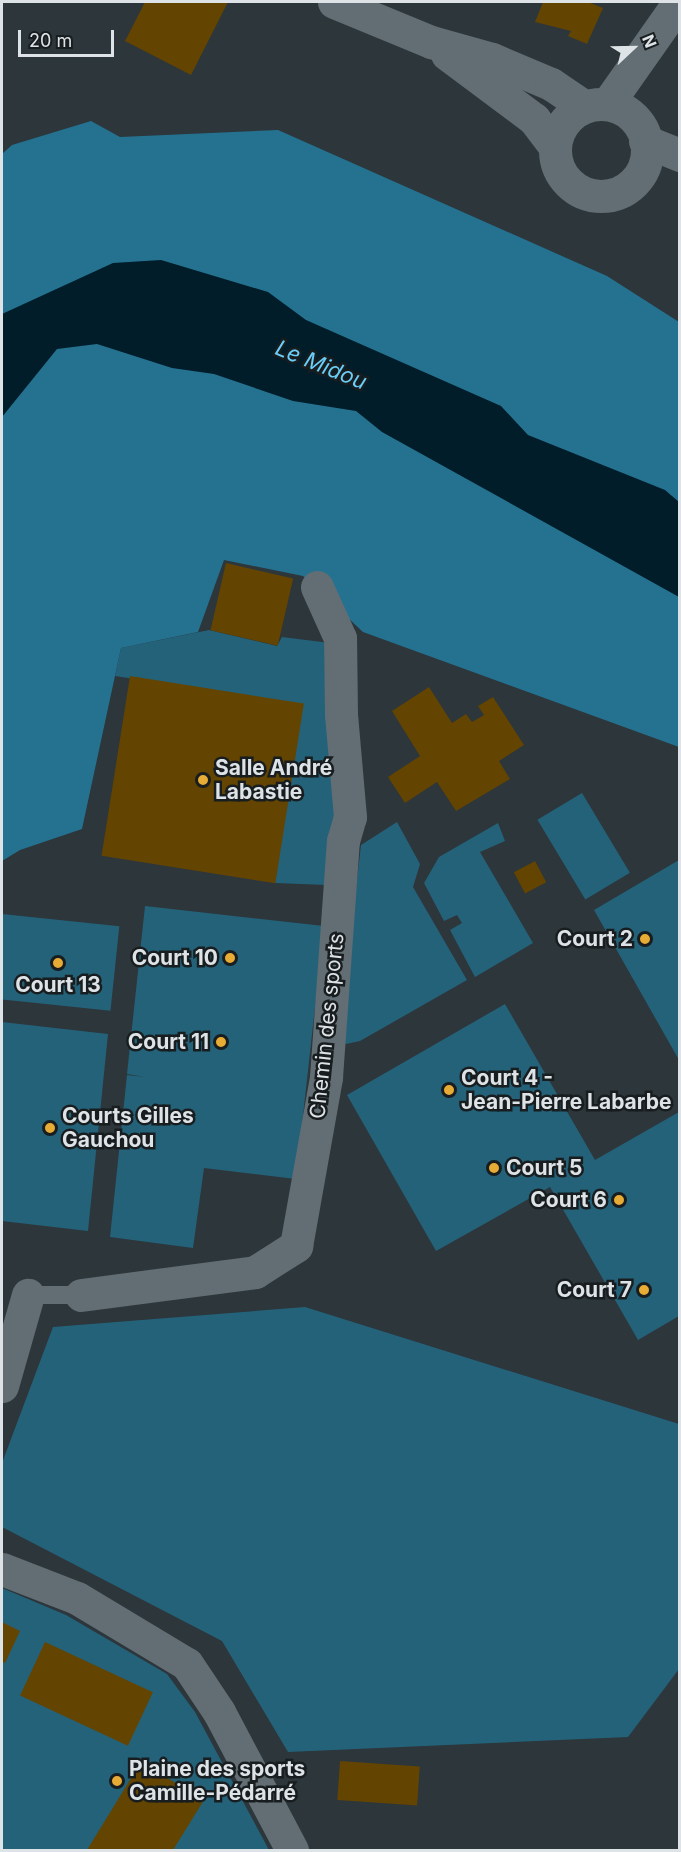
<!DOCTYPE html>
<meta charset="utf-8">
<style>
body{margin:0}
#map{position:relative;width:681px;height:1852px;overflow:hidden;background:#2c363b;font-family:Inter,sans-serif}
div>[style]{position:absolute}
.green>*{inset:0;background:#24627a;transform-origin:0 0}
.forest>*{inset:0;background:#247290}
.water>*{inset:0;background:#001d29}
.building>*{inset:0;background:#634400;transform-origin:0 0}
.lane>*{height:18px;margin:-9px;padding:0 9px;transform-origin:9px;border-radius:9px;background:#626e73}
.street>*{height:33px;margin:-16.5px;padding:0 16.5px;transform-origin:16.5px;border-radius:16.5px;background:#626e73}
.street>.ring{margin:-16.5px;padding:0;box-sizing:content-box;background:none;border:33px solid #626e73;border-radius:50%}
.dots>*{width:16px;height:16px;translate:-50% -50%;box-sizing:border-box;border:3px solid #181d1f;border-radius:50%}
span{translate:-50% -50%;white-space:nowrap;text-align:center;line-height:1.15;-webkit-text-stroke:5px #181d1f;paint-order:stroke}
.poi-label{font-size:21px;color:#dde3e6;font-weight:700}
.left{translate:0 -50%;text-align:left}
.right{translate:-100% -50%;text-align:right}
.street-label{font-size:21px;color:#dde3e6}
.water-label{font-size:22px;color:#69cef8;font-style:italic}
.frame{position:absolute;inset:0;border:3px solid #dde3e6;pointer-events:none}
.north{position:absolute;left:603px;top:18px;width:60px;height:60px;-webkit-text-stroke:4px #181d1f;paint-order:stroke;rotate:68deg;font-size:16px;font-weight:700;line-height:24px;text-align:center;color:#dde3e6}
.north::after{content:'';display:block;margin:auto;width:21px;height:27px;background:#dde3e6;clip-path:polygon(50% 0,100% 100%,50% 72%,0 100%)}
.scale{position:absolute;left:18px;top:30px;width:96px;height:27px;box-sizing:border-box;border:3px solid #dde3e6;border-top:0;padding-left:8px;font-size:18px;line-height:21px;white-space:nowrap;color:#dde3e6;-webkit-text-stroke:4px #181d1f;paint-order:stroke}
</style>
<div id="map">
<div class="green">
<div style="clip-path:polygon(209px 630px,277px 646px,282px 637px,330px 643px,336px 820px,327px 885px,275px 883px,300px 704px,115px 676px,121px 648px)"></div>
<div style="left:582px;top:793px;width:93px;height:52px;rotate:59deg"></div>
<div style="clip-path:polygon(397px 822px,420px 864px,413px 887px,467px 980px,360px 1041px,346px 1044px,339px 1037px,361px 845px)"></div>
<div style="clip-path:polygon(498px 823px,505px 841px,480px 852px,533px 943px,475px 977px,450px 930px,462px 923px,457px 915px,444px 921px,424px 883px,439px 857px)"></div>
<div style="clip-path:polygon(679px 860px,679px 1060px,594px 910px)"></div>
<div style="clip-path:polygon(145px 906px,324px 926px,296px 1179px,204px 1168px,193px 1248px,110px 1237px,127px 1075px,145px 1077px,127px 1074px)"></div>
<div style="left:2px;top:914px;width:118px;height:85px;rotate:6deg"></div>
<div style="clip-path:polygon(505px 1004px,595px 1160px,679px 1112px,679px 1316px,638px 1340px,550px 1187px,436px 1251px,347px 1095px)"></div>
<div style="clip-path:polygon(2px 1022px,108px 1034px,88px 1231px,2px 1221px)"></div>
<div style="clip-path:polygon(305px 1307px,679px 1424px,679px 1669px,628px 1737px,288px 1752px,222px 1641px,2px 1527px,2px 1463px,53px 1327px)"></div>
<div style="clip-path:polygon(2px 1588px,66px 1615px,167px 1674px,195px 1712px,269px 1850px,2px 1850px)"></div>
</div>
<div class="forest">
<div style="clip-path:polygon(91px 121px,120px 137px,278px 130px,607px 276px,679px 322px,679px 747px,363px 632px,303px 576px,224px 560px,198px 632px,121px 648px,82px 829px,20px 850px,2px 861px,2px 154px,12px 145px)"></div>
</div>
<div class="water">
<div style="clip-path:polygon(161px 260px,268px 292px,306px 320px,501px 406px,528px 435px,665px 490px,679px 502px,679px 597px,382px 432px,356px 411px,293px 401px,214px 374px,172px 368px,97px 344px,57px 349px,2px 417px,2px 314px,113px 263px)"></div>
</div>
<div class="building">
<div style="clip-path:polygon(145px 2px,228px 2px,191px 75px,125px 41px)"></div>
<div style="clip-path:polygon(543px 2px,588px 2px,603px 8px,587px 44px,568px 36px,571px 31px,535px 22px)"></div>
<div style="left:226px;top:563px;width:69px;height:69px;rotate:13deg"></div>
<div style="left:130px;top:676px;width:176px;height:182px;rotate:9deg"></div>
<div style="clip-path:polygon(429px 687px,452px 723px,466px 714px,472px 722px,484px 715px,478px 706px,493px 697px,524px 745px,499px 761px,510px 779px,456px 811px,437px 782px,405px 803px,388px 777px,420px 756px,392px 711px)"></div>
<div style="left:535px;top:861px;width:24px;height:24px;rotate:62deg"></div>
<div style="clip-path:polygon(2px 1622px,20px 1631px,5px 1663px,2px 1662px)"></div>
<div style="left:45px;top:1642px;width:119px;height:59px;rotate:25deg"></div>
<div style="left:340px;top:1761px;width:80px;height:39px;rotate:4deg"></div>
<div style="clip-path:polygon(141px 1762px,204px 1800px,173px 1850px,87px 1850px)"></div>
</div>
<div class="lane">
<div style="left:28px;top:1295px;width:53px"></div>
</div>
<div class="street">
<div style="left:334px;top:2px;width:105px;rotate:22.4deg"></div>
<div style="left:431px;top:42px;width:63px;rotate:15.6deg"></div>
<div style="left:492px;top:59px;width:64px;rotate:23deg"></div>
<div style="left:551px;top:84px;width:40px;rotate:34deg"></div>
<div style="left:447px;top:54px;width:109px;rotate:36.8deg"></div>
<div style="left:534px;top:119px;width:34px;rotate:53deg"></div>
<div style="left:608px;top:103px;width:123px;rotate:-54.9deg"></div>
<div class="ring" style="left:555px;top:104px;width:59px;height:59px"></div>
<div style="left:645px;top:141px;width:38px;rotate:22deg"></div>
<div style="left:81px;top:1295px;width:176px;rotate:-7.5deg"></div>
<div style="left:255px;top:1272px;width:49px;rotate:-32.4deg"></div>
<div style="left:296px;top:1246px;width:172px;rotate:-79.9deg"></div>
<div style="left:326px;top:1077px;width:237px;rotate:-85.9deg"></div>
<div style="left:343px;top:841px;width:25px;rotate:-74deg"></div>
<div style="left:350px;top:817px;width:102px;rotate:-95deg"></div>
<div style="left:341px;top:715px;width:77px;rotate:-90.7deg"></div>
<div style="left:340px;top:638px;width:56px;rotate:-114.3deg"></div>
<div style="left:2px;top:1386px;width:95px;rotate:-74.1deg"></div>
<div style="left:2px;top:1569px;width:80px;rotate:21.1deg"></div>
<div style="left:77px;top:1598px;width:128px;rotate:31deg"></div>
<div style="left:187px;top:1664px;width:58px;rotate:56.3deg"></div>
<div style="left:219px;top:1712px;width:156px;rotate:62.1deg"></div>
</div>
<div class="dots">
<div style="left:203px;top:780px;background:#e7ac36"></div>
<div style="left:645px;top:939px;background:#e7ac36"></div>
<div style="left:230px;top:958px;background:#e7ac36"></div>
<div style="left:58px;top:963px;background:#e7ac36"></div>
<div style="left:221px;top:1042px;background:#e7ac36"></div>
<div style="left:449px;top:1090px;background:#e7ac36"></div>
<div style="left:50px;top:1128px;background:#e7ac36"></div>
<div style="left:494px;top:1168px;background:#e7ac36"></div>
<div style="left:619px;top:1200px;background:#e7ac36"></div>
<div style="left:644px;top:1290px;background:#e7ac36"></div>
<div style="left:117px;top:1781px;background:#e7ac36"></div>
</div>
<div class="poi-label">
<span class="left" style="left:215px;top:780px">Salle André<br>Labastie</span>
<span class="right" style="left:633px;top:939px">Court 2</span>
<span class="right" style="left:218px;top:958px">Court 10</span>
<span style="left:58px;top:985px">Court 13</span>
<span class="right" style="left:209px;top:1042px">Court 11</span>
<span class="left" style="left:461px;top:1090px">Court 4 -<br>Jean-Pierre Labarbe</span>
<span class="left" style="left:62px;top:1128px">Courts Gilles<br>Gauchou</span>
<span class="left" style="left:506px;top:1168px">Court 5</span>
<span class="right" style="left:607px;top:1200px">Court 6</span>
<span class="right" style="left:632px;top:1290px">Court 7</span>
<span class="left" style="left:129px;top:1781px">Plaine des sports<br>Camille-Pédarré</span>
</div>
<div class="street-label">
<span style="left:327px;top:1026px;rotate:-84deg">Chemin des sports</span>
</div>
<div class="water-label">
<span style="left:321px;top:365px;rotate:22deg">Le Midou</span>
</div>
<div class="frame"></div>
<div class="north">N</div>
<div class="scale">20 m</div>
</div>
